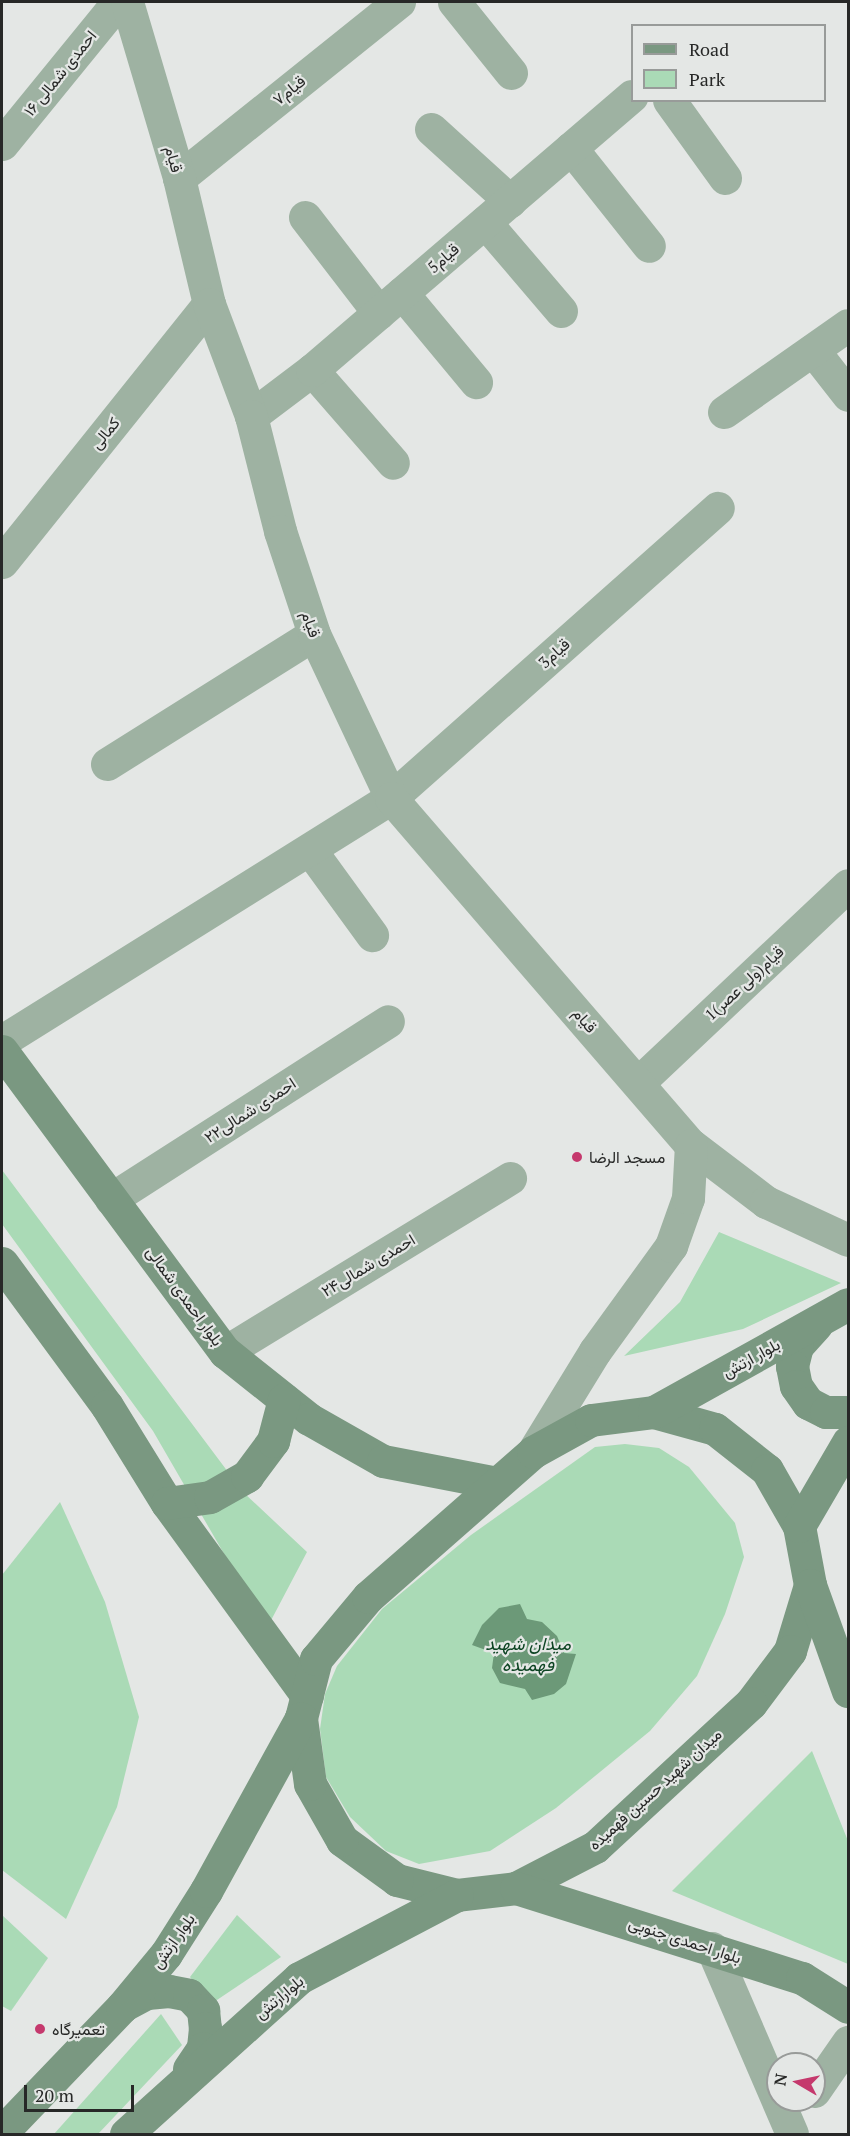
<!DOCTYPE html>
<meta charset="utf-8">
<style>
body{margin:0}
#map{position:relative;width:850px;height:2136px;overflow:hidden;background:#e4e7e5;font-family:"PT Serif",Vazirmatn,serif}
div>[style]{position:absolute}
.green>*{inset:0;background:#aadab6}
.water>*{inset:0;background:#6c9978}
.minor>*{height:33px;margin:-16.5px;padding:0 16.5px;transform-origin:16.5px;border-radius:16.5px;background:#9eb2a2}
.tertiary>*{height:33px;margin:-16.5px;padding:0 16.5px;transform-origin:16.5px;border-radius:16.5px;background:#9eb2a2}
.secondary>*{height:33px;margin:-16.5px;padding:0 16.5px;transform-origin:16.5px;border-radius:16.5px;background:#7a9881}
.dots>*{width:16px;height:16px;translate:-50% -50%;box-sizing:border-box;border:3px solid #e4e7e5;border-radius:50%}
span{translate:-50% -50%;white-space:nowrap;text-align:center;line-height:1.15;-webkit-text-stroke:4.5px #e4e7e5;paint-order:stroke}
.street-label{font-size:16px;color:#272827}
.poi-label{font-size:16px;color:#272827}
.left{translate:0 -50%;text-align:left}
.water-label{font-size:18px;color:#0d4423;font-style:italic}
.frame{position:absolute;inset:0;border:3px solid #272827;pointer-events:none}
.legend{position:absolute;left:631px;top:24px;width:195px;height:78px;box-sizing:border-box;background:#e4e7e5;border:2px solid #989b99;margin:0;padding:8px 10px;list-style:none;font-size:18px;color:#272827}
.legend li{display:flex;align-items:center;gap:12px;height:30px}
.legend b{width:30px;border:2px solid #989b99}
.north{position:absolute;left:766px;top:2052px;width:60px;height:60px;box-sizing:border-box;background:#e4e7e5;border:2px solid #989b99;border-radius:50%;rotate:279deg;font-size:16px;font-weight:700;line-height:24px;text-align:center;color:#272827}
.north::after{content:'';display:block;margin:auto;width:21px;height:27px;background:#c5396d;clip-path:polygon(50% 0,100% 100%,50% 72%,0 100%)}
.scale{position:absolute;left:24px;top:2085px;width:110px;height:27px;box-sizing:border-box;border:3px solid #272827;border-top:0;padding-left:8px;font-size:18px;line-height:21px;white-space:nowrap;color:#272827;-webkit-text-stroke:4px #e4e7e5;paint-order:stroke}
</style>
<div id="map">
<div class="green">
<div style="clip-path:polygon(2px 1170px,243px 1492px,307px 1552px,267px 1628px,153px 1431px,2px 1224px)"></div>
<div style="clip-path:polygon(719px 1232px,841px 1283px,743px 1329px,624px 1356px,680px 1302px)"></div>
<div style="clip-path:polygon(625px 1444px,659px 1448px,689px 1467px,735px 1523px,744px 1557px,725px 1614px,697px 1676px,650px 1731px,556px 1808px,490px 1851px,419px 1864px,386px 1851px,350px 1817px,326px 1777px,320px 1729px,325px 1694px,337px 1666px,382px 1609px,471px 1535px,595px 1447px)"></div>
<div style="clip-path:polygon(60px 1502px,105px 1602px,139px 1717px,117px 1807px,66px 1919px,2px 1870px,2px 1575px)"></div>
<div style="clip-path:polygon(812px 1751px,848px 1841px,848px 1964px,672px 1891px)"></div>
<div style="clip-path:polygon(2px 1915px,48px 1958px,11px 2011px,2px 2006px)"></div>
<div style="clip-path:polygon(237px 1915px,281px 1957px,211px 2004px,190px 1977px)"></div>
<div style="clip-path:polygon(161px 2014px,182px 2045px,98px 2134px,54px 2134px)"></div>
</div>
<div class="water">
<div style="clip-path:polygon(520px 1604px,527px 1619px,542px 1622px,557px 1636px,564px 1653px,576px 1654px,566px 1684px,554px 1694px,532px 1700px,525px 1689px,500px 1683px,492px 1668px,494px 1653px,472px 1645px,482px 1625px,499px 1608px)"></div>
</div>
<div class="minor">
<div style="left:454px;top:2px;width:91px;rotate:51.2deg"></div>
<div style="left:669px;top:100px;width:96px;rotate:54.3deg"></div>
<div style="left:431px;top:129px;width:107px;rotate:42.3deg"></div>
<div style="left:2px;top:144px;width:183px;rotate:-50.8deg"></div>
<div style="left:571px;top:148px;width:125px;rotate:51.5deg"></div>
<div style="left:179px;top:178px;width:282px;rotate:-38.7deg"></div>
<div style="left:305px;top:217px;width:121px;rotate:52.4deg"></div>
<div style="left:485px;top:222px;width:117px;rotate:49.5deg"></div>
<div style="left:402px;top:293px;width:116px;rotate:50.3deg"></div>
<div style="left:813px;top:350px;width:57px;rotate:52.1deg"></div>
<div style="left:312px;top:370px;width:123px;rotate:48.9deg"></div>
<div style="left:724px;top:412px;width:151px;rotate:-35.1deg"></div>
<div style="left:251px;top:416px;width:76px;rotate:-37deg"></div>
<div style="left:312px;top:370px;width:421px;rotate:-40.6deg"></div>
<div style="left:2px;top:562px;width:331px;rotate:-51.3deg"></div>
<div style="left:107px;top:764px;width:244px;rotate:-32.1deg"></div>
<div style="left:311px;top:851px;width:104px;rotate:54deg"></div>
<div style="left:2px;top:1041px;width:459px;rotate:-32deg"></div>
<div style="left:391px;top:798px;width:437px;rotate:-41.6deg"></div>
<div style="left:639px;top:1082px;width:287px;rotate:-43.3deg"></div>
<div style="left:111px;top:1199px;width:329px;rotate:-32.7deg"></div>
<div style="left:225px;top:1352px;width:334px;rotate:-31.4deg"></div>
</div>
<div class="tertiary">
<div style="left:127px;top:2px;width:184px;rotate:73.5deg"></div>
<div style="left:179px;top:178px;width:130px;rotate:76.6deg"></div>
<div style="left:209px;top:304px;width:120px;rotate:69.4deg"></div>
<div style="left:251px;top:416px;width:119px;rotate:75.8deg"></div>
<div style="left:280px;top:531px;width:108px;rotate:71.7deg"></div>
<div style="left:314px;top:634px;width:181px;rotate:64.8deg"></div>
<div style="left:391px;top:798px;width:459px;rotate:49.2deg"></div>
<div style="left:691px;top:1145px;width:94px;rotate:37.2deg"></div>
<div style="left:766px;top:1202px;width:90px;rotate:24.9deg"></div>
<div style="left:533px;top:1452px;width:119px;rotate:-58.5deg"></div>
<div style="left:595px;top:1351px;width:130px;rotate:-54.1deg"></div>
<div style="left:671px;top:1246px;width:51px;rotate:-70.5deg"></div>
<div style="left:688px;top:1198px;width:53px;rotate:-86.8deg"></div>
<div style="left:712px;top:1948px;width:202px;rotate:66.7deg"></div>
<div style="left:814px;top:2091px;width:60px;rotate:-55.2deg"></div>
</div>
<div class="secondary">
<div style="left:2px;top:1051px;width:375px;rotate:53.5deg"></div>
<div style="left:225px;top:1352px;width:107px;rotate:38.6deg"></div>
<div style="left:309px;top:1419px;width:85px;rotate:29.6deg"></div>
<div style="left:383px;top:1461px;width:116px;rotate:10.9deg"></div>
<div style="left:2px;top:1263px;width:177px;rotate:53.7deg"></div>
<div style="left:107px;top:1406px;width:114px;rotate:58.3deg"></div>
<div style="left:167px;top:1503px;width:238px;rotate:54deg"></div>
<div style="left:816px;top:1325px;width:28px;rotate:132deg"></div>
<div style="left:797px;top:1346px;width:21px;rotate:104deg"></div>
<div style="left:792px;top:1366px;width:20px;rotate:79deg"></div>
<div style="left:796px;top:1386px;width:21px;rotate:55deg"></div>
<div style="left:808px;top:1403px;width:20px;rotate:27deg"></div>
<div style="left:826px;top:1412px;width:22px"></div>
<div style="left:654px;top:1412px;width:63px;rotate:15.6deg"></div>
<div style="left:715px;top:1429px;width:66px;rotate:38.3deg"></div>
<div style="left:767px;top:1470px;width:64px;rotate:60.3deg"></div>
<div style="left:799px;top:1526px;width:60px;rotate:79.4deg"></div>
<div style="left:810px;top:1585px;width:69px;rotate:106.9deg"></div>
<div style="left:790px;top:1651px;width:65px;rotate:126.9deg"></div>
<div style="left:751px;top:1703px;width:212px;rotate:137.3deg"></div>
<div style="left:595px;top:1847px;width:89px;rotate:152.6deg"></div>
<div style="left:516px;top:1888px;width:59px;rotate:173.2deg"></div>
<div style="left:457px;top:1895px;width:62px;rotate:-166deg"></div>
<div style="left:397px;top:1880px;width:68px;rotate:-144deg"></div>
<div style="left:342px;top:1840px;width:64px;rotate:-119.7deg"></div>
<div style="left:310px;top:1784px;width:67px;rotate:-97.8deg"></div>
<div style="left:301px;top:1718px;width:61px;rotate:-75.7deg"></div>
<div style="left:316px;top:1659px;width:81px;rotate:-50deg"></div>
<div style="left:368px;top:1597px;width:220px;rotate:-41.3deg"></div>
<div style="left:533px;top:1452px;width:66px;rotate:-28.9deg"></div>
<div style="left:591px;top:1420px;width:64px;rotate:-7.2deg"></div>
<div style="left:654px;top:1412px;width:222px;rotate:-29.1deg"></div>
<div style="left:167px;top:1503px;width:43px;rotate:-7.9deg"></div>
<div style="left:210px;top:1497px;width:43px;rotate:-29.6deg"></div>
<div style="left:247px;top:1476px;width:44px;rotate:-53.4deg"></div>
<div style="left:273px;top:1441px;width:43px;rotate:-75.3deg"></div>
<div style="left:799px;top:1526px;width:97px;rotate:-59.7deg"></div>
<div style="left:810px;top:1585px;width:113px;rotate:70.3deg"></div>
<div style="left:516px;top:1888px;width:300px;rotate:17.5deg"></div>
<div style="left:802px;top:1978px;width:54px;rotate:32.2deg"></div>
<div style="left:124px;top:2005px;width:26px;rotate:-28deg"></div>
<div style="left:147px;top:1993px;width:22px;rotate:-5deg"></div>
<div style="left:169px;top:1991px;width:20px;rotate:11deg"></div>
<div style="left:189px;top:1995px;width:21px;rotate:47deg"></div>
<div style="left:203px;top:2010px;width:18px;rotate:84deg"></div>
<div style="left:205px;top:2028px;width:20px;rotate:96deg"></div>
<div style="left:203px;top:2048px;width:25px;rotate:124deg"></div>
<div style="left:2px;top:2132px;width:173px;rotate:-46.2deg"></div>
<div style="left:122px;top:2007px;width:69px;rotate:-50.3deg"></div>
<div style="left:166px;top:1954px;width:75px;rotate:-57.6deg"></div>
<div style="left:206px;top:1891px;width:197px;rotate:-61.2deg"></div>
<div style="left:126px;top:2134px;width:233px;rotate:-42deg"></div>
<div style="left:299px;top:1978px;width:178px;rotate:-27.7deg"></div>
</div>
<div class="dots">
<div style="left:577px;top:1157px;background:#c5396d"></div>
<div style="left:40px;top:2029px;background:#c5396d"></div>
</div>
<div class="street-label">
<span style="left:60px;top:73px;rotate:-51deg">احمدی شمالی ۱۶</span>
<span style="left:289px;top:90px;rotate:-39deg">قیام۷</span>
<span style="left:174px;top:159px;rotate:74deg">قیام</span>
<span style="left:443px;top:258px;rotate:-41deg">قیام5</span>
<span style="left:105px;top:433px;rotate:-51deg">کمالی</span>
<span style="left:311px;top:624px;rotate:70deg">قیام</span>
<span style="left:554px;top:653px;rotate:-42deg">قیام3</span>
<span style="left:744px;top:983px;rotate:-43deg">قیام(ولی عصر)1</span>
<span style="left:585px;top:1020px;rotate:49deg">قیام</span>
<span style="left:250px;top:1110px;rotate:-33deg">احمدی شمالی۲۲</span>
<span style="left:368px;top:1265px;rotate:-31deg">احمدی شمالی۲۴</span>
<span style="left:185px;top:1296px;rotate:54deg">بلوار احمدی شمالی</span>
<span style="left:751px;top:1358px;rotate:-29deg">بلوار ارتش</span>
<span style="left:655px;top:1789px;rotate:-42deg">میدان شهید حسین فهمیده</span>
<span style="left:685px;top:1940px;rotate:18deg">بلوار احمدی جنوبی</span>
<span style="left:173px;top:1941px;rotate:-55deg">بلوار ارتش</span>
<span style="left:279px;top:1997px;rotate:-40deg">بلوارارتش</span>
</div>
<div class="poi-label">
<span class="left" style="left:589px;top:1157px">مسجد الرضا</span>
<span class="left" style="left:52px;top:2029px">تعمیرگاه</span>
</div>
<div class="water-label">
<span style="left:528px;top:1654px">میدان شهید<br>فهمیده</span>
</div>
<div class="frame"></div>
<ul class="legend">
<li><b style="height:8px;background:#7a9881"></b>Road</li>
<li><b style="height:16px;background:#aadab6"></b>Park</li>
</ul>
<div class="north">N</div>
<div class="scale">20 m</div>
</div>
